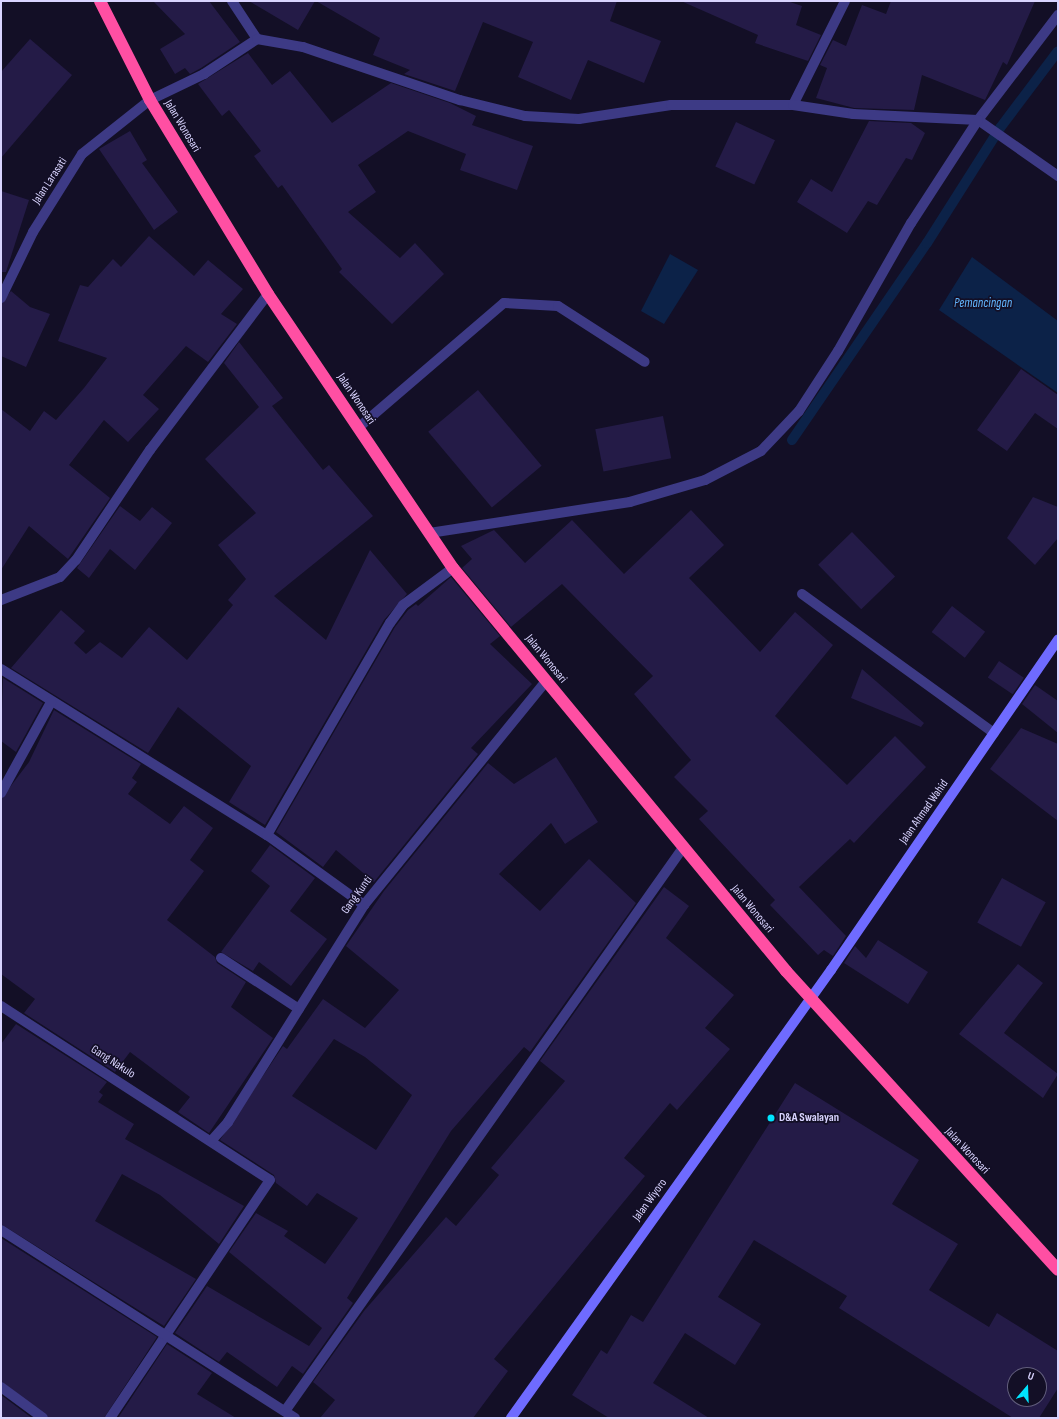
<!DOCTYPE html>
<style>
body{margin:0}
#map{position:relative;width:1059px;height:1419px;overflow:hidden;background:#130f26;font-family:"Sofia Sans Condensed",sans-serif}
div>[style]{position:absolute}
.water>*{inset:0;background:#0c2248}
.stream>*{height:10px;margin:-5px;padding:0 5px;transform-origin:5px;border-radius:5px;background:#0c2248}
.building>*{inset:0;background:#241b47;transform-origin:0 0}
.lane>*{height:10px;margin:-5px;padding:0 5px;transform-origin:5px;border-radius:5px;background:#3d3a85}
.street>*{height:10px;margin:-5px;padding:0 5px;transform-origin:5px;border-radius:5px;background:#3d3a85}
.secondary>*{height:10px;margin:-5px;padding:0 5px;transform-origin:5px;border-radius:5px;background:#6f6bff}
.highway>*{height:12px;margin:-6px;padding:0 6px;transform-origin:6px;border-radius:6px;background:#ff4fa3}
.dots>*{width:11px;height:11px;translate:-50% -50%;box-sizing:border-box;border:2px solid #130f26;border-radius:50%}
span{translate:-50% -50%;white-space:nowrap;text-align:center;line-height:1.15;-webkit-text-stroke:3.5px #130f26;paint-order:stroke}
.street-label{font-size:12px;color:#d9d4ff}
.poi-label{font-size:12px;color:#d9d4ff;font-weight:700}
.left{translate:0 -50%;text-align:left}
.water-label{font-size:13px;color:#62b6ff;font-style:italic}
.frame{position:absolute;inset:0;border:2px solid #d9d4ff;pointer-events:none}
.north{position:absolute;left:1007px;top:1367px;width:40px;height:40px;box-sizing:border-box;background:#130f26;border:1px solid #625e7d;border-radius:50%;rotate:19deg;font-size:11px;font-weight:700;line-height:16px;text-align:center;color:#d9d4ff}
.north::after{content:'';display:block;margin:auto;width:14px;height:18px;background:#00e5ff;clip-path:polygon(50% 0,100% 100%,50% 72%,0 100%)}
</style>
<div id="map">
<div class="water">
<div style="clip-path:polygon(670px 254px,698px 270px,664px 324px,641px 311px)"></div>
<div style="clip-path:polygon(972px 257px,1058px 321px,1058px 393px,939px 310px)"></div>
</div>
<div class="stream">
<div style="left:792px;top:440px;width:239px;rotate:-55.6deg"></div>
<div style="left:927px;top:243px;width:136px;rotate:-57.6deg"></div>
<div style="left:1000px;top:128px;width:96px;rotate:-53deg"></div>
</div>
<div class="building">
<div style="clip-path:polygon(153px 1px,209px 1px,240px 42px,201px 68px,190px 74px,185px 68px,175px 74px,160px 49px,185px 34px)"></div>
<div style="clip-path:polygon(249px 1px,315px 1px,298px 30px)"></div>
<div style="clip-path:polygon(316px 1px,617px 1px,610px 21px,661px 41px,644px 83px,588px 60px,571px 100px,518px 77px,533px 42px,483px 22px,455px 91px,404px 74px,410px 70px,373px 55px,380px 38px)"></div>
<div style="clip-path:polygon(681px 1px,787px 1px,802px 6px,796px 25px,821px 35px,808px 61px,755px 43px,758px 35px)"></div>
<div style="clip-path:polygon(891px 1px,1035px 1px,1007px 65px,1003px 62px,985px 100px,922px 75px,914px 110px,854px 108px,816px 98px,827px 68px,820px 65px,833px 40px,846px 46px,862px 5px,886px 14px)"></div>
<div style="clip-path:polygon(30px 39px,72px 75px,1px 158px,1px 72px)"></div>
<div style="clip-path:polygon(248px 53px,272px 85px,290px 71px,332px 123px,391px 83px,450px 103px,476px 116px,472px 125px,533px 146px,517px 190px,460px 170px,466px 154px,408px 131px,358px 165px,376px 192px,348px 212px,400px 258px,415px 243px,444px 274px,392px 324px,339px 272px,342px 269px,282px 185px,278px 188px,254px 156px,261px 151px,229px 110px,222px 116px,198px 84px)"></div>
<div style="clip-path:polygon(869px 121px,911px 123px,925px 133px,912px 160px,906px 158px,877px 205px,868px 201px,847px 233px,797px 202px,811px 179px,832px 192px)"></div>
<div style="left:736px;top:122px;width:43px;height:49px;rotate:25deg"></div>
<div style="clip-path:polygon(130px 131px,147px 160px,142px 163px,178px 212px,154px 230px,99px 149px)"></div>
<div style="clip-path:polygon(1px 191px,29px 200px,6px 272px,1px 272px)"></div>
<div style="clip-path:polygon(149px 236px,194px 276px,208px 260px,243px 289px,221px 314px,237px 324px,208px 362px,186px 346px,143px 395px,159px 409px,128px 442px,104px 420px,69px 465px,110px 498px,68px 559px,29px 526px,1px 570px,1px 409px,30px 431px,44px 411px,56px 420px,84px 388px,107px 358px,58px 341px,80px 285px,88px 287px,113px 259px,121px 267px)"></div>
<div style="clip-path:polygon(11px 291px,30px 307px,50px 314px,26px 367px,1px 356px,1px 304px)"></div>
<div style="clip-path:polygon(239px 342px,283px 398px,272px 406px,323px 470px,329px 465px,373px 516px,274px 596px,326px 640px,370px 550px,407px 594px,384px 620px,265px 825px,229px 802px,251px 766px,178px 707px,148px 753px,11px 668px,61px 610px,85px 631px,74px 643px,86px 654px,100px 642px,122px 658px,149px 627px,187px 660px,233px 605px,228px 600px,246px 579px,218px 545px,256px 513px,205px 459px,259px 407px,224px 363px)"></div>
<div style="clip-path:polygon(1021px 369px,1058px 395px,1058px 429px,1035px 413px,1007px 451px,977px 430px)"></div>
<div style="left:478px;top:390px;width:99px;height:65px;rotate:50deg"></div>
<div style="left:663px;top:416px;width:43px;height:69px;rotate:79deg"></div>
<div style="clip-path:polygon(1033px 497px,1058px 507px,1058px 538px,1035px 565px,1007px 538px)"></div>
<div style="clip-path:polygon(120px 506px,140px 521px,152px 507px,172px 523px,135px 570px,110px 549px,89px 578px,77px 568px)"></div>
<div style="clip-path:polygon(691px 510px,724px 545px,689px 578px,760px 652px,795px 612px,833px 645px,775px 716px,847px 785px,895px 736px,926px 767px,854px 843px,850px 839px,799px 887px,846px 936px,833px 956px,824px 950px,818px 955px,770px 905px,775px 900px,699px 819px,708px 811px,674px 777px,691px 760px,634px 694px,653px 676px,562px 584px,511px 627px,462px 568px,472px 559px,461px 546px,494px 530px,525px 563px,572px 520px,624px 574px)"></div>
<div style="left:852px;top:532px;width:62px;height:47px;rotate:46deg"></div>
<div style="clip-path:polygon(451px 577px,500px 636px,490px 644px,532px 684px,471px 748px,478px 754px,374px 882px,336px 850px,323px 867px,276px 832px,395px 627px,408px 610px,416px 604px,418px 606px)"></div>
<div style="left:952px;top:606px;width:42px;height:33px;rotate:38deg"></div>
<div style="left:999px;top:661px;width:30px;height:20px;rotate:34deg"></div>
<div style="clip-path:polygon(862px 669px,924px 723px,921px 727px,851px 698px)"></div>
<div style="clip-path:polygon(3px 678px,43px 703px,16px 752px,1px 741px)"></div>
<div style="clip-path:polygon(1035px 685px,1058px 701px,1058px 733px,1022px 704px)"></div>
<div style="clip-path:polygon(54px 710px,141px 764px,132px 778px,137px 782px,128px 794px,170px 824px,184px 806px,213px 828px,190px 860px,204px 871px,167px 920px,215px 957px,217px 963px,246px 982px,231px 1007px,273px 1038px,209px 1133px,178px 1112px,190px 1097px,130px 1052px,115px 1072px,24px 1013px,35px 999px,1px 974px,1px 799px,29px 762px)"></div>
<div style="clip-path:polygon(1021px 728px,1058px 744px,1058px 821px,990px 769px)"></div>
<div style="clip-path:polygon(evenodd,556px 757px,598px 822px,565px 844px,551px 823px,499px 874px,540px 911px,589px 859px,636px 903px,530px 1052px,524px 1047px,451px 1131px,347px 1298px,353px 1303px,303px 1374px,292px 1366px,277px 1387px,227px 1352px,219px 1362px,175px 1333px,207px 1286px,309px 1346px,322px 1328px,229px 1252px,256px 1213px,288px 1231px,284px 1236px,325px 1264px,358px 1218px,317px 1193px,307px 1206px,276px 1183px,274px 1175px,220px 1140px,283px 1046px,287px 1049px,323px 999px,365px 1028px,399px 990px,346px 946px,384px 891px,488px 763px,514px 784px,556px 757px,334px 1039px,365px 1057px,412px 1095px,376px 1150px,292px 1096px,334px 1039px)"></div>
<div style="clip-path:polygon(270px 845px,315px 878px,290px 911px,327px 939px,291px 986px,259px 962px,253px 971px,221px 952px,270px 886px,251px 871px)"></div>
<div style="left:1002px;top:878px;width:50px;height:51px;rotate:29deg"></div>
<div style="clip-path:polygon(664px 887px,689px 906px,666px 938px,734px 995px,705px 1028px,730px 1049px,677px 1110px,670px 1103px,624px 1158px,645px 1176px,494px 1359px,508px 1371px,473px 1418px,320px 1418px,335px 1400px,313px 1382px,364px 1311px,446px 1217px,456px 1226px,499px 1175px,491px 1168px,565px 1081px,540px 1061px)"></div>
<div style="clip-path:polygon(878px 940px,928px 972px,908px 1004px,844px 963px,855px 946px,866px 958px)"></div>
<div style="clip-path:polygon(1018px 964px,1043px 983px,1004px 1033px,1058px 1074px,1043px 1098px,959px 1034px)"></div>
<div style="clip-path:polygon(16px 1024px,107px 1082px,99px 1092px,103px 1095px,98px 1102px,134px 1124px,125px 1139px,244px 1206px,219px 1244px,160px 1195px,122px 1174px,95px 1221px,196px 1279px,164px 1326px,1px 1224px,1px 1044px)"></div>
<div style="clip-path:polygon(evenodd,795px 1083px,919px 1160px,892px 1204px,958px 1244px,929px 1290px,989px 1327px,997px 1313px,1058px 1351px,1058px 1388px,1039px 1418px,1013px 1418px,839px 1308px,847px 1296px,754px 1240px,718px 1297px,761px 1324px,735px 1365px,685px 1333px,653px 1383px,709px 1418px,609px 1418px,572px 1395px,601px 1350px,607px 1354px,631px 1315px,643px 1322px,795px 1083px,1015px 1375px,1039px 1375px,1039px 1399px,1015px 1399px,1015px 1375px)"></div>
<div style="clip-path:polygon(1px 1238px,157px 1337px,104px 1418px,49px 1418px,1px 1381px)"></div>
<div style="clip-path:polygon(167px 1344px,212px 1373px,197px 1394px,236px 1418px,118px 1418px)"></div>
<div style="clip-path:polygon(1px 1395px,32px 1418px,1px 1418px)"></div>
</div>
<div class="lane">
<div style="left:358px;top:428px;width:192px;rotate:-40.6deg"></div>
<div style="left:504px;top:303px;width:54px;rotate:3.2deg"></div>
<div style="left:558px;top:306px;width:103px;rotate:32.8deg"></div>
<div style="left:221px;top:958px;width:93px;rotate:33.2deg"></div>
</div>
<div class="street">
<div style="left:232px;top:1px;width:45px;rotate:56.7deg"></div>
<div style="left:1058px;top:15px;width:132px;rotate:127.3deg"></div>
<div style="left:978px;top:120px;width:98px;rotate:35deg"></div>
<div style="left:793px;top:105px;width:116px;rotate:-63.4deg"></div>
<div style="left:1px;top:298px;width:73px;rotate:-64.1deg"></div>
<div style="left:33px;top:232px;width:92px;rotate:-57.9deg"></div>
<div style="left:82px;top:154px;width:87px;rotate:-38.5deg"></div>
<div style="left:150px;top:100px;width:60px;rotate:-25.7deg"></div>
<div style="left:204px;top:74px;width:64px;rotate:-33.4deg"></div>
<div style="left:257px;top:39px;width:47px;rotate:9.9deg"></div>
<div style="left:303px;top:47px;width:166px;rotate:18.7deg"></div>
<div style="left:460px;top:100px;width:67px;rotate:13.8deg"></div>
<div style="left:525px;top:116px;width:54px;rotate:3.2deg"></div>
<div style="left:579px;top:119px;width:93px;rotate:-8.7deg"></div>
<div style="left:671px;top:105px;width:122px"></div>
<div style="left:793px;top:105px;width:61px;rotate:8.5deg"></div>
<div style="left:853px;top:114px;width:125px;rotate:2.7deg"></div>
<div style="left:978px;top:120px;width:123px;rotate:123deg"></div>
<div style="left:911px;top:223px;width:147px;rotate:119.7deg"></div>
<div style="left:838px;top:351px;width:72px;rotate:123deg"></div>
<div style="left:799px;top:411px;width:55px;rotate:133.5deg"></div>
<div style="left:761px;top:451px;width:63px;rotate:152.6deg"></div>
<div style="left:705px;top:480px;width:78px;rotate:163.7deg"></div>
<div style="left:630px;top:502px;width:203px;rotate:171.2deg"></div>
<div style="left:802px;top:594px;width:237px;rotate:35.9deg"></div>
<div style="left:1px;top:600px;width:63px;rotate:-21.3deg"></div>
<div style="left:60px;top:577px;width:23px;rotate:-47deg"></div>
<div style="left:76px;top:560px;width:133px;rotate:-56.1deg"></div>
<div style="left:150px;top:450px;width:196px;rotate:-52.9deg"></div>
<div style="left:1px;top:669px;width:314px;rotate:32deg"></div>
<div style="left:267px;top:835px;width:120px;rotate:35.8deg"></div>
<div style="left:1px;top:793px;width:104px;rotate:-61.2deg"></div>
<div style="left:267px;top:835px;width:245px;rotate:-59.9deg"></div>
<div style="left:390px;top:623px;width:22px;rotate:-54deg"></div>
<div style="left:403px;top:605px;width:62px;rotate:-36.5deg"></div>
<div style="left:1px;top:1006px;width:320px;rotate:32.9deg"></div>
<div style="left:270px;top:1180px;width:287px;rotate:123.9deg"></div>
<div style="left:212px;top:1140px;width:24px;rotate:-48deg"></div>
<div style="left:228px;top:1122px;width:256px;rotate:-57.9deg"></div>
<div style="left:364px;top:905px;width:289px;rotate:-50.9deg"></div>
<div style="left:1px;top:1230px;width:349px;rotate:32.6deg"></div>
<div style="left:1px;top:1387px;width:52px;rotate:36.4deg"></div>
<div style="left:285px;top:1411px;width:688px;rotate:-54.76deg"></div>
</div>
<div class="secondary">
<div style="left:511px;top:1418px;width:551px;rotate:-54.46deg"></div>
<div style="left:831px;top:970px;width:401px;rotate:-55.5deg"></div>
</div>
<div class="highway">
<div style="left:100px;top:1px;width:111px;rotate:63.2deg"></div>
<div style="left:150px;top:100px;width:227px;rotate:58.7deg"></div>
<div style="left:268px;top:294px;width:331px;rotate:56deg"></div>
<div style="left:453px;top:568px;width:523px;rotate:50.43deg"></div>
<div style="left:786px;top:971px;width:404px;rotate:47.7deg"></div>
</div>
<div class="dots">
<div style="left:771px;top:1118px;background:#00e5ff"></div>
</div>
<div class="street-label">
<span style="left:182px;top:126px;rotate:59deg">Jalan Wonosari</span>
<span style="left:50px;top:181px;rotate:-57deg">Jalan Larasati</span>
<span style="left:356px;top:399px;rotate:56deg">Jalan Wonosari</span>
<span style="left:546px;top:659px;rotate:51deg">Jalan Wonosari</span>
<span style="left:924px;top:812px;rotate:-55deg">Jalan Ahmad Wahid</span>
<span style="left:357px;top:895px;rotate:-54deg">Gang Kunti</span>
<span style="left:752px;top:909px;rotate:50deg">Jalan Wonosari</span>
<span style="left:113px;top:1062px;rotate:33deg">Gang Nakulo</span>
<span style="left:967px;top:1151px;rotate:47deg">Jalan Wonosari</span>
<span style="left:650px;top:1200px;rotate:-54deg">Jalan Wiyoro</span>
</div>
<div class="poi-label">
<span class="left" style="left:779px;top:1118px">D&amp;A Swalayan</span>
</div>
<div class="water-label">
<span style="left:983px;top:303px">Pemancingan</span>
</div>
<div class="frame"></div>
<div class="north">U</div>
</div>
